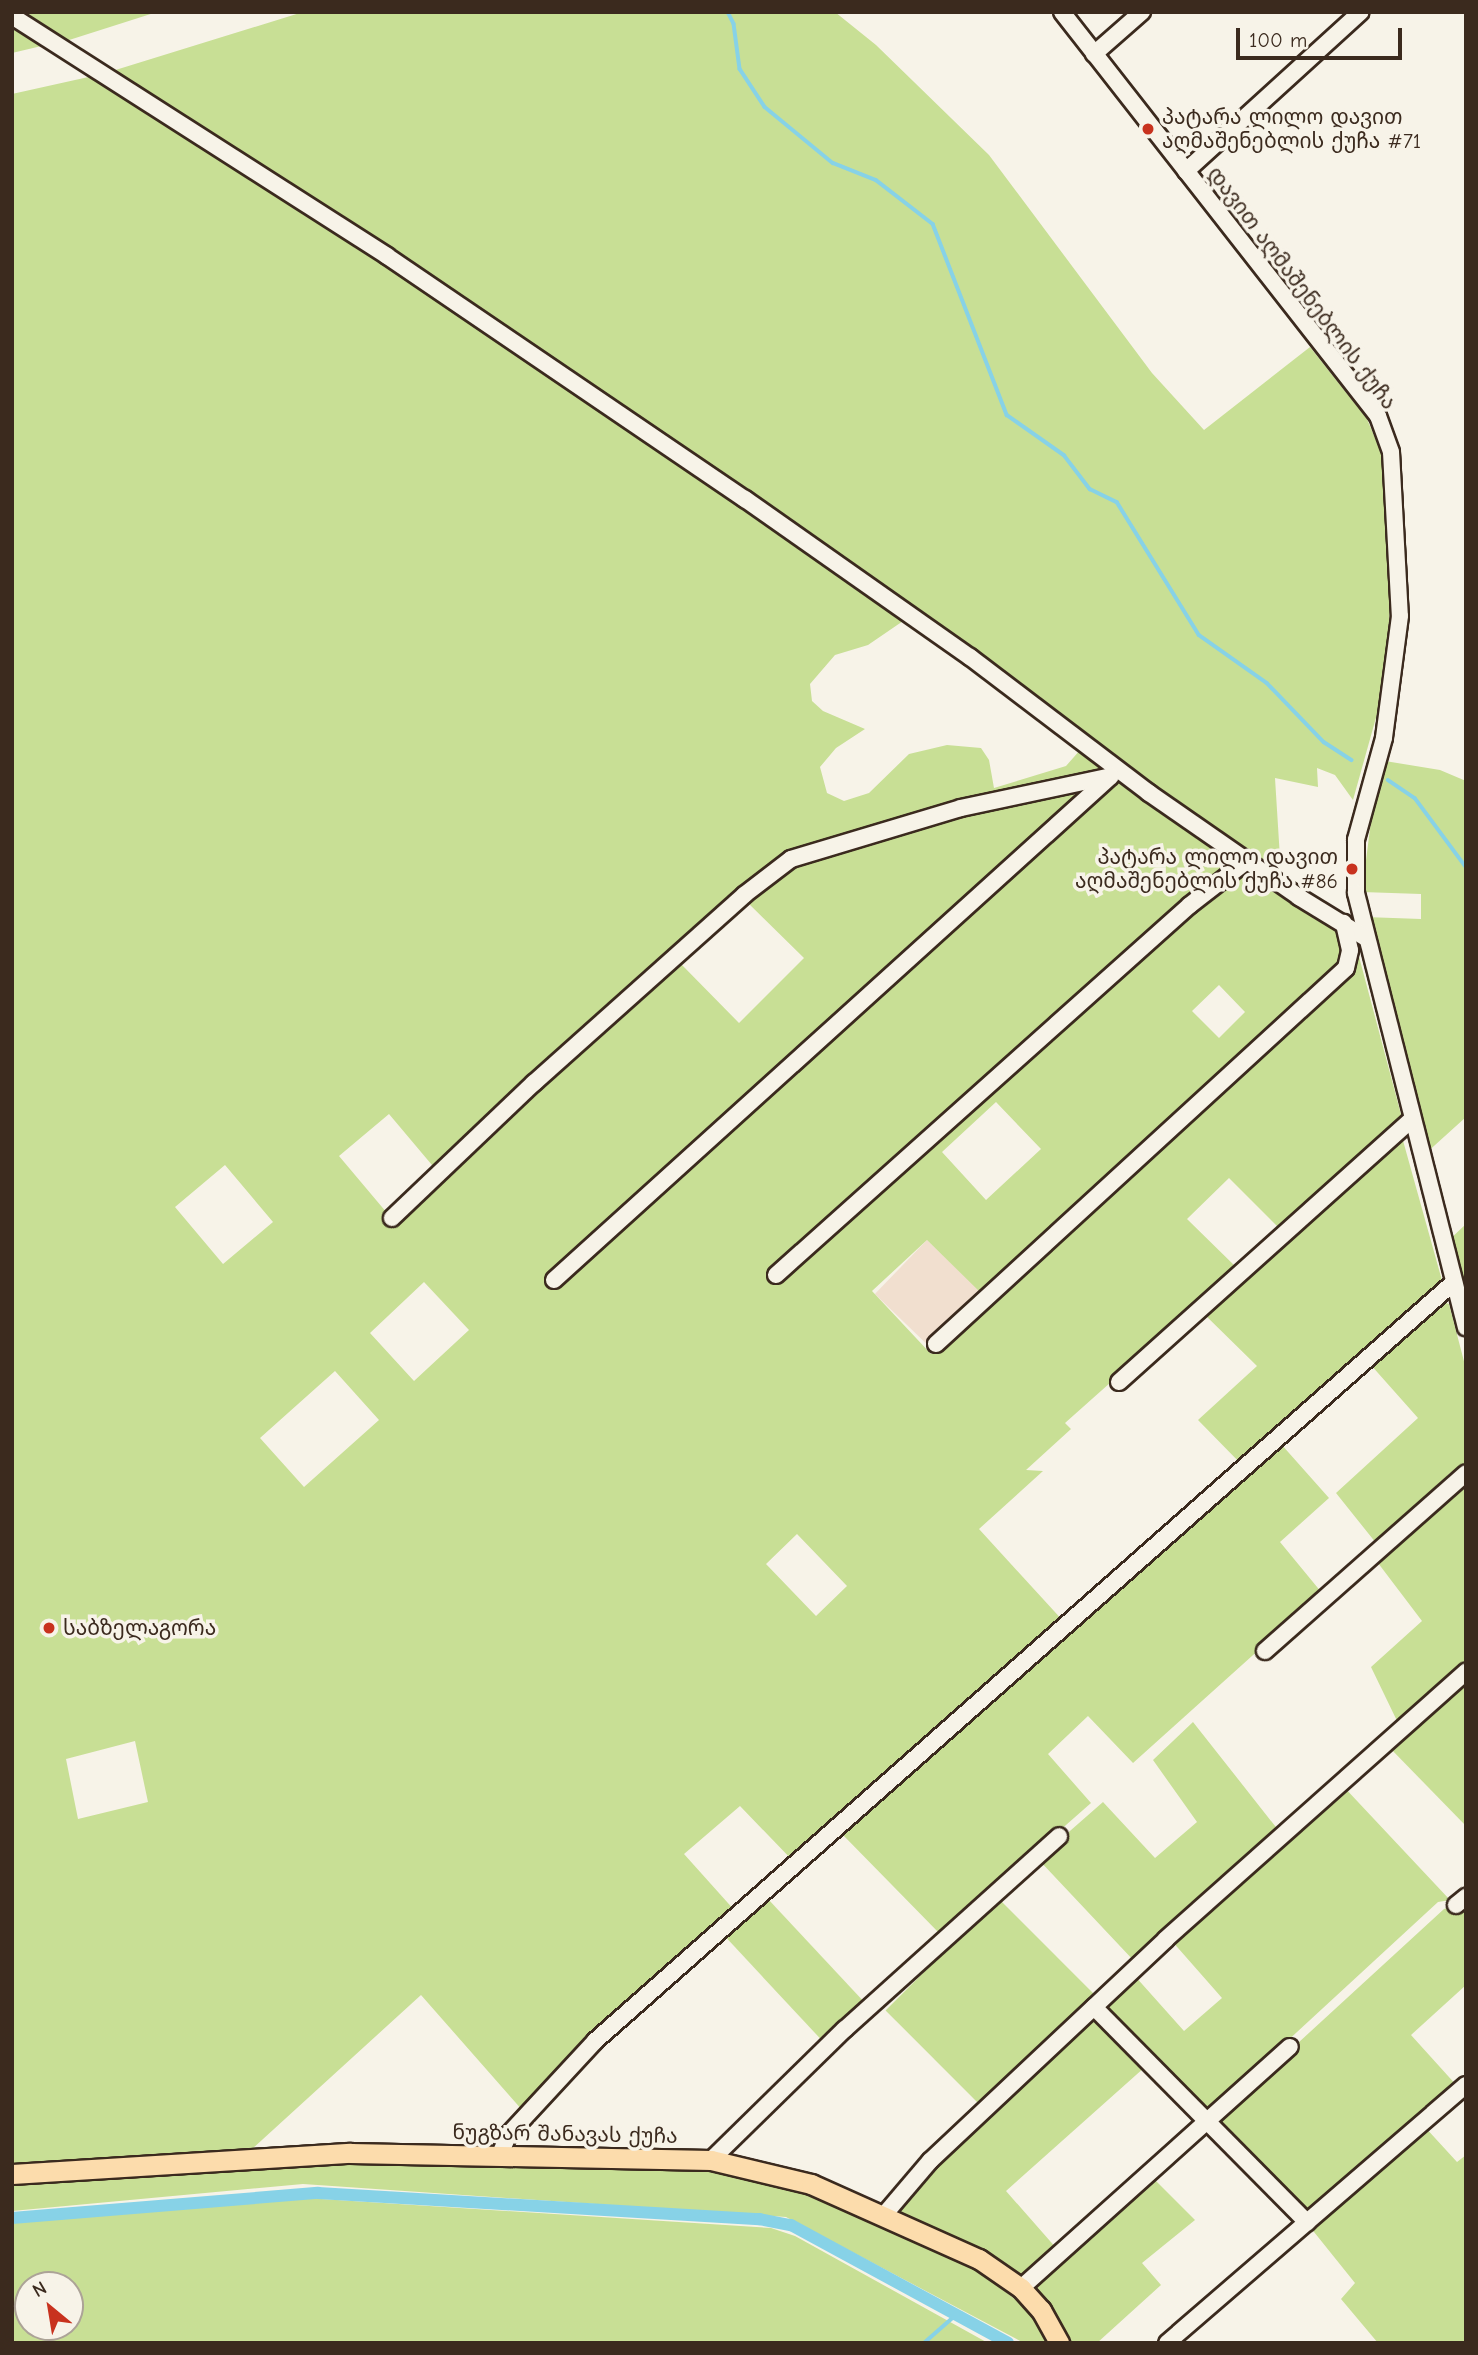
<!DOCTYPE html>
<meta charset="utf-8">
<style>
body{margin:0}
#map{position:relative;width:1478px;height:2355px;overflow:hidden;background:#f7f3e8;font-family:"Comic Neue","Noto Sans Georgian",sans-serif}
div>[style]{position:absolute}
.built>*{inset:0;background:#f1dfcf;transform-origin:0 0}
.green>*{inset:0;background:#c8df95;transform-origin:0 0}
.stream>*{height:3.5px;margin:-1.75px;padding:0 1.75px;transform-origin:1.75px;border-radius:1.75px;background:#87d2e7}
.canal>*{height:12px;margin:-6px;padding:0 6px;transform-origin:6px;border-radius:6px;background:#87d2e7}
.roads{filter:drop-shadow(2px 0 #3b2a1e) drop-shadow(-2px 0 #3b2a1e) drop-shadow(0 2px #3b2a1e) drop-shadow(0 -2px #3b2a1e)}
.minor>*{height:16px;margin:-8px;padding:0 8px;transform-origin:8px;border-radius:8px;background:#f7f3e8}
.major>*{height:19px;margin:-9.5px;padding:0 9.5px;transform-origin:9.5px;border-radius:9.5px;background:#fcdcac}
.dots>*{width:19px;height:19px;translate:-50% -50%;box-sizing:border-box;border:4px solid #f7f3e8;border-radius:50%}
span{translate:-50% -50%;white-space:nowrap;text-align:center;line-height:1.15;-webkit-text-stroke:7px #f7f3e8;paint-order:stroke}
.poi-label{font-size:21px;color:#3b2a1e}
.left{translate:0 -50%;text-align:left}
.right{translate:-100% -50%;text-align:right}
.street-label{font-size:21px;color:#3b2a1e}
.frame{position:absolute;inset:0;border:14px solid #3b2a1e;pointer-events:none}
.north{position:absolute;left:14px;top:2271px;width:70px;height:70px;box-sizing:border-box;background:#f7f3e8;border:2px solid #aca397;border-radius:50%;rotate:330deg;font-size:19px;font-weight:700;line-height:28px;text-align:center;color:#3b2a1e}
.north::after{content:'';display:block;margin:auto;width:24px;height:32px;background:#c8321e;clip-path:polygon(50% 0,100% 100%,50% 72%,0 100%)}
.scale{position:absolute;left:1236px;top:28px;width:166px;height:32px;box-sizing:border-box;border:4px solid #3b2a1e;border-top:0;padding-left:9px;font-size:21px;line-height:24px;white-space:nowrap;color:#3b2a1e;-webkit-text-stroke:5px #f7f3e8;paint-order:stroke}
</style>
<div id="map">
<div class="built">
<div style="left:927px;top:1240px;width:77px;height:75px;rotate:44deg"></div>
</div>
<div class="green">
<div style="clip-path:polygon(21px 12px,157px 12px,66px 41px)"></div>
<div style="clip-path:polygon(303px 12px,835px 12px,876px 45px,989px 155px,1152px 373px,1204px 430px,1310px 347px,1367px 419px,1385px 462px,1392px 582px,1384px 689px,1353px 800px,1335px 775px,1317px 768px,1318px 787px,1275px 778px,1281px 874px,1219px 839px,1089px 741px,109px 72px)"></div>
<div style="clip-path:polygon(12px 22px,50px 44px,12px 53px)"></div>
<div style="clip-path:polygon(evenodd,93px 76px,348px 236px,906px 619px,868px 645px,835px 655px,810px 684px,812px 701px,823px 711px,865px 729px,836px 748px,820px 767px,827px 793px,844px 801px,869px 793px,909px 754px,947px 745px,981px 748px,989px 760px,994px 788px,1066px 766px,1081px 749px,1344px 936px,1344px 965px,982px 1294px,927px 1240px,872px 1291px,931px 1354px,1350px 972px,1357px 949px,1403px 1122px,1282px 1231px,1229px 1178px,1187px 1219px,1238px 1269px,1065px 1423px,1071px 1429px,1026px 1470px,1043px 1471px,979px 1529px,1065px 1623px,794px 1862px,740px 1806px,684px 1854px,736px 1912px,594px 2035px,523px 2111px,421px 1995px,252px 2149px,12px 2169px,12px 94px,93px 76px,745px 900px,804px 958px,739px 1023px,681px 964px,745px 900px,93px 76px,1219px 985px,1245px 1012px,1219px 1038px,1192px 1011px,1219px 985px,93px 76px,996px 1102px,1041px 1149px,986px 1200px,942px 1152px,996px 1102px,93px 76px,389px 1114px,437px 1171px,387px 1213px,339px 1156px,389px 1114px,93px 76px,225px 1165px,273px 1222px,223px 1264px,175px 1207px,225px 1165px,93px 76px,424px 1282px,469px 1330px,414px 1381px,370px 1333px,424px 1282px,93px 76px,335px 1371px,379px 1420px,304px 1487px,260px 1438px,335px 1371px,93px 76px,797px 1534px,847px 1586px,816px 1616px,766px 1564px,797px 1534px,93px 76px,135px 1741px,148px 1802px,78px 1819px,66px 1759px,135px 1741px)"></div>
<div style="clip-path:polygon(1385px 761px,1440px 770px,1466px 781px,1466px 1117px,1424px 1155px,1365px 917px,1421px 919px,1421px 894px,1362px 892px,1373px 805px)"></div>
<div style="clip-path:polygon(1402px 1137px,1443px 1284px,1244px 1467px,1198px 1420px,1257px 1366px,1202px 1312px)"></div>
<div style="clip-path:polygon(1466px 1224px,1466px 1311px,1448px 1241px)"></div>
<div style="clip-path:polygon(1443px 1302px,1449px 1304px,1466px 1369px,1466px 1466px,1450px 1473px,1376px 1543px,1336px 1493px,1418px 1418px,1370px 1364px)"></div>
<div style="clip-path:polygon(1281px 1444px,1329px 1498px,1280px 1542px,1322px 1593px,1133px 1763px,1088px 1716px,1048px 1754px,1091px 1803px,941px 1935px,842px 1834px)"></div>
<div style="clip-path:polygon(1466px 1480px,1466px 1665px,1399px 1725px,1371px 1667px,1422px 1621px,1375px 1559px)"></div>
<div style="clip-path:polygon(1466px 1676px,1466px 1826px,1388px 1746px)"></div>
<div style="clip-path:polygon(1193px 1722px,1279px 1831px,1135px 1962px,1038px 1859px,1103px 1802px,1155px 1858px,1197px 1822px,1153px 1760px)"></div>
<div style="clip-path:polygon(1343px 1786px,1450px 1900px,1438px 1902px,1207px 2115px,1101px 2006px,1134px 1975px,1184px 2031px,1222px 1998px,1171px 1940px)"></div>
<div style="left:998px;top:1898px;width:141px;height:159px;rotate:45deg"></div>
<div style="left:768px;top:1899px;width:142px;height:57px;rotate:47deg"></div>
<div style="clip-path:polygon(1466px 1901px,1466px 1985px,1411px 2035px,1458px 2087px,1307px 2217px,1213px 2121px,1444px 1909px)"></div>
<div style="clip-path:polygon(1094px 2013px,1145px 2067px,1006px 2191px,1057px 2249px,1023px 2279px,1001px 2261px,893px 2213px,934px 2164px)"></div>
<div style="clip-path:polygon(1424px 2126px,1457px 2162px,1466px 2155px,1466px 2343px,1378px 2343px,1341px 2299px,1355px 2283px,1310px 2227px)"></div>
<div style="clip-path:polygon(334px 2159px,728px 2170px,803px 2187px,973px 2267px,1025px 2307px,1049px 2343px,1024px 2343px,786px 2217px,303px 2184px,12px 2211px,12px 2181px)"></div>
<div style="clip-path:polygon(1151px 2176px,1195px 2220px,1142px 2263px,1161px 2285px,1097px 2343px,1068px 2343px,1029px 2287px)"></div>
<div style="clip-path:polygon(evenodd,306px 2198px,771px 2228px,795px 2236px,988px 2343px,12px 2343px,12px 2222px,306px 2198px,28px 2285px,70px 2285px,70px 2327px,28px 2327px,28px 2285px)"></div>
</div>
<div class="stream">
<div style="left:728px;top:12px;width:13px;rotate:63deg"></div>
<div style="left:734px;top:24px;width:45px;rotate:82.4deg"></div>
<div style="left:740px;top:69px;width:45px;rotate:56.7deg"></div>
<div style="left:765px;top:107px;width:88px;rotate:39.5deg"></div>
<div style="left:833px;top:163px;width:46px;rotate:21.6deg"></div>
<div style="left:876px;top:180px;width:72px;rotate:37.7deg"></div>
<div style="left:933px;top:224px;width:205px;rotate:68.8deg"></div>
<div style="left:1007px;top:415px;width:70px;rotate:35.1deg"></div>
<div style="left:1064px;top:455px;width:43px;rotate:52.6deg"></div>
<div style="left:1090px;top:489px;width:30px;rotate:26deg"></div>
<div style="left:1117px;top:502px;width:156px;rotate:58.3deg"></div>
<div style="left:1199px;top:635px;width:83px;rotate:35.2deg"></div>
<div style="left:1267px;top:683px;width:82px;rotate:46deg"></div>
<div style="left:1324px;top:742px;width:33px;rotate:33deg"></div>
<div style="left:1388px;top:780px;width:32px;rotate:34deg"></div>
<div style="left:1415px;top:798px;width:86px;rotate:53.5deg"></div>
<div style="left:924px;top:2343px;width:43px;rotate:-41.2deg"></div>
</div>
<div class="canal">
<div style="left:12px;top:2218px;width:307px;rotate:-4.7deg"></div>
<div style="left:318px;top:2193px;width:442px;rotate:3.4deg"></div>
<div style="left:759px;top:2219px;width:33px;rotate:11deg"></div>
<div style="left:791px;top:2225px;width:247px;rotate:28.5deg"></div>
</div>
<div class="roads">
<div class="minor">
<div style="left:1062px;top:12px;width:513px;rotate:51.97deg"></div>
<div style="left:1378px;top:416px;width:38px;rotate:70deg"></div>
<div style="left:1391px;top:452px;width:164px;rotate:86.9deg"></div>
<div style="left:1400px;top:616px;width:123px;rotate:97.5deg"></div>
<div style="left:1384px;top:738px;width:106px;rotate:105.4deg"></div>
<div style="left:1356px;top:840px;width:53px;rotate:90deg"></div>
<div style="left:1356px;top:893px;width:448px;rotate:75.8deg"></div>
<div style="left:12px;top:16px;width:445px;rotate:32.6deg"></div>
<div style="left:387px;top:256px;width:433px;rotate:34.2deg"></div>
<div style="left:745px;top:499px;width:275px;rotate:35.1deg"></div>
<div style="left:970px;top:657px;width:225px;rotate:37.2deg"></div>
<div style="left:1149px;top:793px;width:183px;rotate:34.7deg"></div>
<div style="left:1299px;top:897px;width:79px;rotate:31.5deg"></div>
<div style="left:1094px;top:54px;width:64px;rotate:-41.2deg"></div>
<div style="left:1186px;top:171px;width:236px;rotate:-42.3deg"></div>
<div style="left:392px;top:1218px;width:196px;rotate:-43.6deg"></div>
<div style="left:534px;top:1083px;width:282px;rotate:-41.8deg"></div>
<div style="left:744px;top:895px;width:59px;rotate:-37.5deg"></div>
<div style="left:791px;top:859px;width:177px;rotate:-16.7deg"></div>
<div style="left:961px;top:808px;width:153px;rotate:-12deg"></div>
<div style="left:776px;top:1275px;width:555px;rotate:-41.79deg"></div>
<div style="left:1190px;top:905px;width:73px;rotate:-37.8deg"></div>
<div style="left:554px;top:1280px;width:750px;rotate:-42.13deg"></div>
<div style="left:936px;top:1344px;width:556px;rotate:-42.52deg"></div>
<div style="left:1346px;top:968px;width:18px;rotate:-77deg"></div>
<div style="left:1350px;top:950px;width:28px;rotate:-103deg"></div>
<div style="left:1119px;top:1382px;width:392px;rotate:-41.9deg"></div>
<div style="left:1265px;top:1651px;width:268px;rotate:-41.5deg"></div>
<div style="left:1456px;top:1905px;width:13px;rotate:-39deg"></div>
<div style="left:1094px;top:2007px;width:303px;rotate:45.3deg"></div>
<div style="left:500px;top:2154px;width:22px;rotate:-66deg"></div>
<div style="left:509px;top:2134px;width:127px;rotate:-47.2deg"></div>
<div style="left:595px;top:2041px;width:1146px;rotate:-41.46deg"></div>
<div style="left:711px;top:2160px;width:187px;rotate:-44.4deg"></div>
<div style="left:845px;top:2029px;width:288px;rotate:-42deg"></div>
<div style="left:884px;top:2215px;width:71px;rotate:-49.6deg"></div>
<div style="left:930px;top:2161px;width:324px;rotate:-43.2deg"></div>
<div style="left:1166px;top:1939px;width:402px;rotate:-41.7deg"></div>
<div style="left:1021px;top:2288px;width:361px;rotate:-41.9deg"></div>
<div style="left:1167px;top:2343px;width:395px;rotate:-40.8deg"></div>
</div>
<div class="major">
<div style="left:12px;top:2174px;width:339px;rotate:-3.6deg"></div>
<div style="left:350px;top:2153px;width:361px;rotate:1.1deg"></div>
<div style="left:711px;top:2160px;width:103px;rotate:13.5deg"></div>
<div style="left:811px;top:2184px;width:184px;rotate:24.1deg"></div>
<div style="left:979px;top:2259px;width:51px;rotate:34.6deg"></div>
<div style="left:1021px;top:2288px;width:30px;rotate:48deg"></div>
<div style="left:1041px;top:2310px;width:38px;rotate:61deg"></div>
</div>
</div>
<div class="dots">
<div style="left:1148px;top:129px;background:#c8321e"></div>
<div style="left:1352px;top:869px;background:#c8321e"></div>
<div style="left:49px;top:1628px;background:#c8321e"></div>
</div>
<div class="poi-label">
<span class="left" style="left:1162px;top:129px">პატარა ლილო დავით<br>აღმაშენებლის ქუჩა #71</span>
<span class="right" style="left:1338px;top:869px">პატარა ლილო დავით<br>აღმაშენებლის ქუჩა #86</span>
<span class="left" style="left:63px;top:1628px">საბზელაგორა</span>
</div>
<div class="street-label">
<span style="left:1302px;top:288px;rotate:53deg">დავით აღმაშენებლის ქუჩა</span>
<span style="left:565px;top:2134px;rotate:1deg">ნუგზარ შანავას ქუჩა</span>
</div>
<div class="frame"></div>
<div class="north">N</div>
<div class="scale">100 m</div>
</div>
